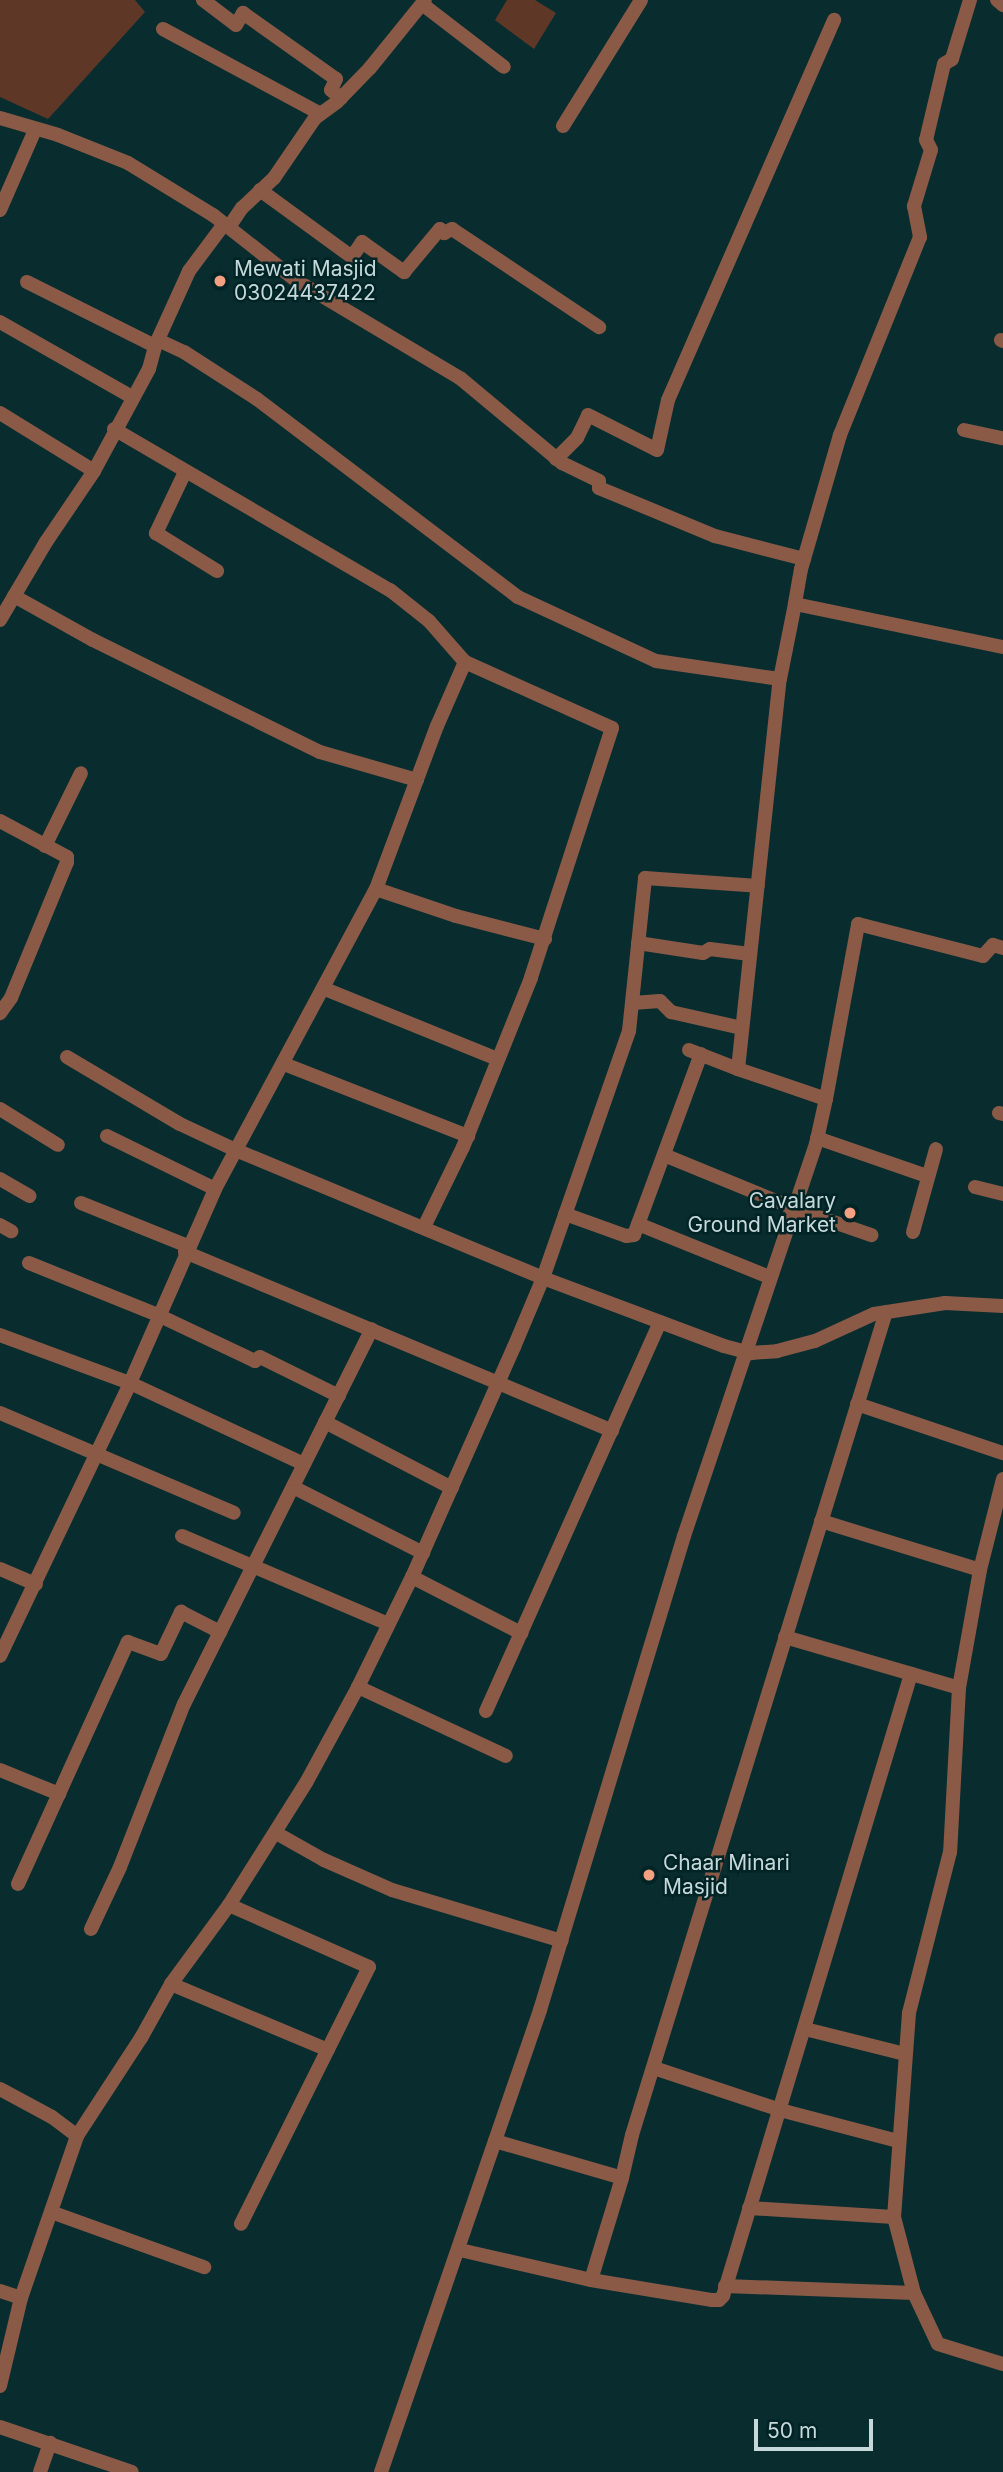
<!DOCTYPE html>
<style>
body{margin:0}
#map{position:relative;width:1003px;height:2472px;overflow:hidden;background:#092d2f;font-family:Inter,sans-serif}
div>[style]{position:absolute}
.green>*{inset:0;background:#5e3727}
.minor>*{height:14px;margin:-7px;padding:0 7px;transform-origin:7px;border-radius:7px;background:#8a5a47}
.dots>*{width:19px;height:19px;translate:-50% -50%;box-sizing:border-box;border:4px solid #002426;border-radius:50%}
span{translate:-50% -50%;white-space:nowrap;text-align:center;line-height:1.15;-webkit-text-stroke:5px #002426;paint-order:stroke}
.poi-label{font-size:21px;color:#c6d8d9}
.left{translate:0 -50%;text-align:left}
.right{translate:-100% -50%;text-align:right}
.scale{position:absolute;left:754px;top:2419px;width:119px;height:32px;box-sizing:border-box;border:4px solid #c6d8d9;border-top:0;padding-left:9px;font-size:21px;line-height:24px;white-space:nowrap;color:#c6d8d9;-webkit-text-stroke:5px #002426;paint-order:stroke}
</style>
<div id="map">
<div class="green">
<div style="clip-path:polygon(0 0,135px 0,145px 12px,48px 119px,0 97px)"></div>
<div style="clip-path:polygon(507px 0,535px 0,556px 13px,534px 49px,495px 20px)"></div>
</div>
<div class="minor">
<div style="left:203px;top:0;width:41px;rotate:37.1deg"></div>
<div style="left:236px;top:25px;width:14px;rotate:-60deg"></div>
<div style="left:243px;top:13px;width:114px;rotate:35.4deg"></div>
<div style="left:336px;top:79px;width:12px;rotate:114deg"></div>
<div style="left:331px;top:90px;width:13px;rotate:39deg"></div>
<div style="left:970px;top:0;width:62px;rotate:107deg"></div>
<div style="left:952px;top:59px;width:9px;rotate:148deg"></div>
<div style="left:944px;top:64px;width:78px;rotate:103.3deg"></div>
<div style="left:926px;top:140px;width:11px;rotate:63deg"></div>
<div style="left:931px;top:150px;width:59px;rotate:106.9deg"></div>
<div style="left:914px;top:206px;width:32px;rotate:79deg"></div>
<div style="left:920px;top:237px;width:214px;rotate:112deg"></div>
<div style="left:840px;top:435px;width:140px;rotate:106.2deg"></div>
<div style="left:801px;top:569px;width:36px;rotate:100deg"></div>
<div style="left:795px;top:604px;width:212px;rotate:11.7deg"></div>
<div style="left:997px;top:0;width:8px;rotate:40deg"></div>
<div style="left:422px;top:4px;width:103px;rotate:37.5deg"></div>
<div style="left:163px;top:29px;width:179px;rotate:28.3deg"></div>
<div style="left:0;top:118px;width:60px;rotate:16.3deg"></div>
<div style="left:58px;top:135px;width:75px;rotate:21.8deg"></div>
<div style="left:128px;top:163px;width:100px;rotate:31.5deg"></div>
<div style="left:213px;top:215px;width:107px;rotate:38.2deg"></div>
<div style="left:297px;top:281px;width:190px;rotate:30.8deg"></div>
<div style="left:460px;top:378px;width:133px;rotate:39.8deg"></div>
<div style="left:562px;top:463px;width:41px;rotate:25.9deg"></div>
<div style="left:599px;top:481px;width:7px;rotate:90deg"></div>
<div style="left:599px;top:488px;width:126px;rotate:22.5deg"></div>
<div style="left:715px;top:536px;width:92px;rotate:14.5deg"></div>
<div style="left:563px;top:126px;width:148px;rotate:-58.2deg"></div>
<div style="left:260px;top:190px;width:114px;rotate:36.1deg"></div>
<div style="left:352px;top:257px;width:18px;rotate:-56deg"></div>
<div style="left:362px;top:242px;width:52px;rotate:35.5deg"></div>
<div style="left:404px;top:272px;width:56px;rotate:-50.1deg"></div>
<div style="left:440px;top:229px;width:6px;rotate:45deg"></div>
<div style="left:444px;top:233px;width:9px;rotate:-27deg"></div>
<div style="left:452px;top:229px;width:177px;rotate:33.7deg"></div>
<div style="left:0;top:210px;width:87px;rotate:-66.4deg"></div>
<div style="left:229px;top:227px;width:23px;rotate:-56deg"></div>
<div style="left:242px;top:208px;width:44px;rotate:-43.2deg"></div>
<div style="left:274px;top:178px;width:73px;rotate:-55.7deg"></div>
<div style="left:315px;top:118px;width:27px;rotate:-36deg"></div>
<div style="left:337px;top:102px;width:47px;rotate:-45.9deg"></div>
<div style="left:370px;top:68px;width:87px;rotate:-51deg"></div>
<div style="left:27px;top:282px;width:143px;rotate:26.6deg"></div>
<div style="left:0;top:322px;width:152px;rotate:29.6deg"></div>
<div style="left:158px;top:340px;width:29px;rotate:25deg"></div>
<div style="left:184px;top:352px;width:87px;rotate:32.8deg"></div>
<div style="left:257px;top:399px;width:328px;rotate:37.2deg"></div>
<div style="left:518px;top:597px;width:152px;rotate:24.9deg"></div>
<div style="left:656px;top:661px;width:125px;rotate:8.3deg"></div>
<div style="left:780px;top:679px;width:76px;rotate:-78.7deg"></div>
<div style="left:1001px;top:340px;width:2px;rotate:27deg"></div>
<div style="left:0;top:413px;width:110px;rotate:31.7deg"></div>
<div style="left:114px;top:429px;width:320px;rotate:30.3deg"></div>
<div style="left:390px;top:590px;width:50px;rotate:38.5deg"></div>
<div style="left:429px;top:621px;width:55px;rotate:48.7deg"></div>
<div style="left:465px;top:662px;width:161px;rotate:24.2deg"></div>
<div style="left:612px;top:728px;width:263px;rotate:108deg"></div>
<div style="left:531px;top:978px;width:182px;rotate:111.9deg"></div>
<div style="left:463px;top:1147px;width:89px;rotate:116deg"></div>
<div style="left:964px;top:430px;width:40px;rotate:12deg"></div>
<div style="left:556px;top:459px;width:30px;rotate:-45deg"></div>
<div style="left:577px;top:438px;width:25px;rotate:-64deg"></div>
<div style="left:588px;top:415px;width:77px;rotate:26.9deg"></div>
<div style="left:657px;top:450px;width:51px;rotate:-77.6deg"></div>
<div style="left:668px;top:400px;width:415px;rotate:-66.4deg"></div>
<div style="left:185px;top:472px;width:68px;rotate:115.4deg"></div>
<div style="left:156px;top:533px;width:72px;rotate:31.9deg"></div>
<div style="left:14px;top:596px;width:90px;rotate:29.1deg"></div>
<div style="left:93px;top:640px;width:253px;rotate:26.3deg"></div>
<div style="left:320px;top:752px;width:101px;rotate:16.1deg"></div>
<div style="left:0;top:620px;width:91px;rotate:-59.5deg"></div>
<div style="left:46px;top:542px;width:86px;rotate:-55.9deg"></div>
<div style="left:94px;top:471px;width:116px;rotate:-61.7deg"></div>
<div style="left:149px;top:369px;width:24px;rotate:-75deg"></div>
<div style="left:155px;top:346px;width:82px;rotate:-65.6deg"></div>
<div style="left:189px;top:271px;width:59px;rotate:-53.3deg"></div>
<div style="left:0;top:821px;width:76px;rotate:28.2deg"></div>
<div style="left:67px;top:857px;width:5px;rotate:90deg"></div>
<div style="left:67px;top:862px;width:147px;rotate:112.4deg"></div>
<div style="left:11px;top:998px;width:19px;rotate:126deg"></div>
<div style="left:45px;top:846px;width:81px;rotate:-63.7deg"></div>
<div style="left:376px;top:889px;width:84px;rotate:18.6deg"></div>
<div style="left:456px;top:916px;width:92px;rotate:14.5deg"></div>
<div style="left:638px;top:943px;width:66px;rotate:8.7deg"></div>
<div style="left:703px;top:953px;width:8px;rotate:-30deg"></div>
<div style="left:710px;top:949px;width:40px;rotate:7.1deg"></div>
<div style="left:325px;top:989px;width:186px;rotate:22.1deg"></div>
<div style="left:632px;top:1003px;width:28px;rotate:-4deg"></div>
<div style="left:660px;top:1001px;width:16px;rotate:45deg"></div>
<div style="left:671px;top:1012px;width:73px;rotate:12.7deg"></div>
<div style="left:689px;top:1050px;width:53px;rotate:21.2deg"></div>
<div style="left:67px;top:1057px;width:131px;rotate:30.7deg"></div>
<div style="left:180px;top:1124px;width:64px;rotate:25deg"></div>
<div style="left:238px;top:1151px;width:330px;rotate:22.6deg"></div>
<div style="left:543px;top:1278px;width:193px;rotate:20.6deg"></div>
<div style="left:724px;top:1346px;width:28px;rotate:15deg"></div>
<div style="left:751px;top:1353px;width:26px;rotate:-4deg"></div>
<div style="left:777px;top:1351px;width:39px;rotate:-15deg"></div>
<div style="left:815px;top:1341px;width:65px;rotate:-24.6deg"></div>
<div style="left:874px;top:1314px;width:72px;rotate:-8.8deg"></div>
<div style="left:945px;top:1303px;width:58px;rotate:3deg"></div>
<div style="left:284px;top:1064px;width:198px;rotate:21.4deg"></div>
<div style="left:826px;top:1099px;width:178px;rotate:-79.6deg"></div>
<div style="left:858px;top:924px;width:129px;rotate:14.4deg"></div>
<div style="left:983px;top:956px;width:15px;rotate:-48deg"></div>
<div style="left:993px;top:945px;width:10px;rotate:17deg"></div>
<div style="left:0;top:1109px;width:68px;rotate:31.8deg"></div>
<div style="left:999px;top:1113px;width:4px;rotate:14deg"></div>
<div style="left:107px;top:1136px;width:120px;rotate:26.1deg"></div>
<div style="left:817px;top:1138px;width:116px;rotate:19.1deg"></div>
<div style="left:664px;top:1155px;width:139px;rotate:22.3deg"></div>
<div style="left:793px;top:1208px;width:83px;rotate:19.1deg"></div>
<div style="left:0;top:1179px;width:34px;rotate:30deg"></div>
<div style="left:975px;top:1187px;width:29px;rotate:14deg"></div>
<div style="left:81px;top:1203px;width:115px;rotate:21.9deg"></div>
<div style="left:565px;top:1214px;width:65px;rotate:19.8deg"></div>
<div style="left:626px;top:1236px;width:8px;rotate:-7deg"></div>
<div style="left:634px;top:1235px;width:193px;rotate:-69.7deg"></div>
<div style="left:638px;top:1224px;width:141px;rotate:22deg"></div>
<div style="left:0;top:1225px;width:13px;rotate:29deg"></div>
<div style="left:913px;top:1232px;width:86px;rotate:-74.5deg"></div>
<div style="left:185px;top:1252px;width:463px;rotate:22.7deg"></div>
<div style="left:29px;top:1263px;width:141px;rotate:22deg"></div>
<div style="left:160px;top:1316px;width:105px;rotate:25.3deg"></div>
<div style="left:255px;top:1361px;width:6px;rotate:-39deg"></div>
<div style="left:260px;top:1357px;width:88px;rotate:26.3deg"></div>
<div style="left:0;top:1335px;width:139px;rotate:20.3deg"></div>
<div style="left:130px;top:1383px;width:192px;rotate:25deg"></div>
<div style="left:857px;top:1404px;width:154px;rotate:18.6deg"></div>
<div style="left:0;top:1413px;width:254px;rotate:23.1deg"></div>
<div style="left:325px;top:1422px;width:143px;rotate:27.5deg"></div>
<div style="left:1003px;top:1479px;width:94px;rotate:104.2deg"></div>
<div style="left:980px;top:1570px;width:120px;rotate:100.1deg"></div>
<div style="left:959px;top:1688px;width:164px;rotate:93.1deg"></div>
<div style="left:950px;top:1852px;width:166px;rotate:104.3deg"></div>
<div style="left:909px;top:2013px;width:205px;rotate:94.2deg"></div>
<div style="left:894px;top:2217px;width:79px;rotate:75.3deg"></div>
<div style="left:914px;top:2293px;width:56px;rotate:64.8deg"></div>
<div style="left:938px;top:2344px;width:68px;rotate:17.1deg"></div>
<div style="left:293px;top:1487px;width:146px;rotate:26.9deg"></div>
<div style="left:821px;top:1521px;width:166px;rotate:17.1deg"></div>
<div style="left:182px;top:1536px;width:224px;rotate:23.1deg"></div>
<div style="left:0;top:1569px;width:39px;rotate:23deg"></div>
<div style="left:412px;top:1577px;width:123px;rotate:27.2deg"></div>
<div style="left:785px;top:1637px;width:181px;rotate:16.3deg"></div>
<div style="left:0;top:1656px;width:302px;rotate:-64.5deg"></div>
<div style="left:130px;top:1383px;width:212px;rotate:-66.3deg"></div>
<div style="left:215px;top:1189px;width:340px;rotate:-61.8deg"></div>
<div style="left:376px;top:889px;width:174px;rotate:-69.5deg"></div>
<div style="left:437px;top:726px;width:70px;rotate:-66.4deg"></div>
<div style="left:358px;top:1687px;width:163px;rotate:25deg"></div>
<div style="left:486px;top:1711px;width:426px;rotate:-65.9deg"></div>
<div style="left:0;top:1770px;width:64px;rotate:22.1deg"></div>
<div style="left:276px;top:1833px;width:55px;rotate:29.4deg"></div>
<div style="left:324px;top:1860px;width:74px;rotate:23.8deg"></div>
<div style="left:392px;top:1890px;width:177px;rotate:16.7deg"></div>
<div style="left:18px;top:1884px;width:266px;rotate:-65.6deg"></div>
<div style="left:128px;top:1642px;width:35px;rotate:20deg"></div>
<div style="left:161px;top:1654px;width:47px;rotate:-64.5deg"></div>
<div style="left:181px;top:1612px;width:44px;rotate:27.1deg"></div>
<div style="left:229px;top:1905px;width:153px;rotate:23.9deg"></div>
<div style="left:369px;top:1967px;width:287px;rotate:116.5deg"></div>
<div style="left:91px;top:1929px;width:68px;rotate:-64.9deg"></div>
<div style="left:120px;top:1867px;width:175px;rotate:-68.6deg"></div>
<div style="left:184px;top:1704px;width:419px;rotate:-63.4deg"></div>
<div style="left:171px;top:1984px;width:170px;rotate:22.8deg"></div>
<div style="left:805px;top:2029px;width:103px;rotate:14deg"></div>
<div style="left:654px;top:2068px;width:133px;rotate:18.4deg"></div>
<div style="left:780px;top:2110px;width:122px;rotate:14.7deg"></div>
<div style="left:0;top:2089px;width:59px;rotate:28.3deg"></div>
<div style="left:52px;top:2117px;width:31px;rotate:37deg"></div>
<div style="left:495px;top:2141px;width:132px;rotate:16.2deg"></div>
<div style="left:749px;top:2208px;width:145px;rotate:3.6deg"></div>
<div style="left:51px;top:2212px;width:163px;rotate:19.8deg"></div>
<div style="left:460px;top:2250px;width:134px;rotate:12.9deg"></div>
<div style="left:591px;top:2280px;width:123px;rotate:9.4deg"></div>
<div style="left:712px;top:2300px;width:7px"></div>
<div style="left:719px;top:2300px;width:6px;rotate:-45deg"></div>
<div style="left:723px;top:2296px;width:650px;rotate:-73.18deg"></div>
<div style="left:591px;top:2280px;width:107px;rotate:-73.1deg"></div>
<div style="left:622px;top:2178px;width:44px;rotate:-76.9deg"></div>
<div style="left:632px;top:2135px;width:861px;rotate:-72.85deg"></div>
<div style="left:725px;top:2286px;width:189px;rotate:2.1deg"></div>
<div style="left:0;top:2291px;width:22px;rotate:18deg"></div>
<div style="left:0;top:2386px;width:90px;rotate:-76.6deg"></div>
<div style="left:21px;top:2298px;width:171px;rotate:-70.9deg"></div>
<div style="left:77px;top:2136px;width:117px;rotate:-56.9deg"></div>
<div style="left:141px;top:2038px;width:62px;rotate:-60.9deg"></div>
<div style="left:171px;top:1984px;width:98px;rotate:-53.7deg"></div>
<div style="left:229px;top:1905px;width:146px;rotate:-57.8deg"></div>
<div style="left:307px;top:1781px;width:107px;rotate:-61.5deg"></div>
<div style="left:358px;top:1687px;width:123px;rotate:-63.9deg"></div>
<div style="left:412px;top:1577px;width:252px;rotate:-66.1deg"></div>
<div style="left:514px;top:1347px;width:75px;rotate:-67.2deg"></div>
<div style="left:543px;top:1278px;width:262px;rotate:-70.8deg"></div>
<div style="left:629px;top:1031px;width:154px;rotate:-84deg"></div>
<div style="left:645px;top:878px;width:113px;rotate:4deg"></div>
<div style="left:0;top:2427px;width:139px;rotate:18.8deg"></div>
<div style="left:40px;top:2472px;width:31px;rotate:-71deg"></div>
<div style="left:381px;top:2472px;width:489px;rotate:-71deg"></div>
<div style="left:540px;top:2010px;width:495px;rotate:-73.1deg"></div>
<div style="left:684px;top:1536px;width:414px;rotate:-71.4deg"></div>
<div style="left:816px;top:1144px;width:46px;rotate:-77.5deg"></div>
<div style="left:826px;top:1099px;width:93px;rotate:-161.2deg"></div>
<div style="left:738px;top:1069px;width:392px;rotate:-83.9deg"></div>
</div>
<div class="dots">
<div style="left:220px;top:281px;background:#f2a07f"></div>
<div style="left:850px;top:1213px;background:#f2a07f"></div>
<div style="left:649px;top:1875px;background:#f2a07f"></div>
</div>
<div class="poi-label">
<span class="left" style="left:234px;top:281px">Mewati Masjid<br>03024437422</span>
<span class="right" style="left:836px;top:1213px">Cavalary<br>Ground Market</span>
<span class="left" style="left:663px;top:1875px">Chaar Minari<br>Masjid</span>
</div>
<div class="scale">50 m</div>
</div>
